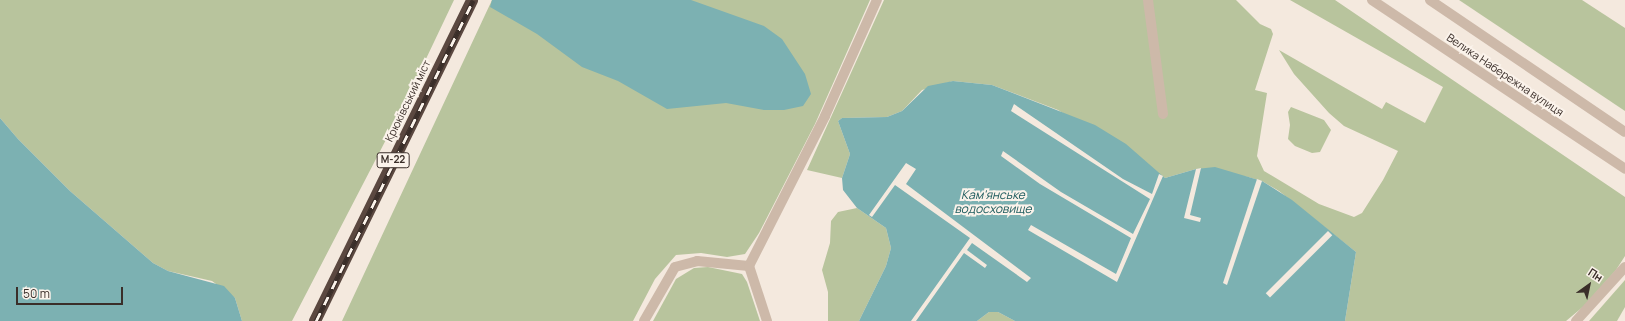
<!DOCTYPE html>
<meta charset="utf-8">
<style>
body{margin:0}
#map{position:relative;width:1625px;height:321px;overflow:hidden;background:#f4e9de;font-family:Manrope,sans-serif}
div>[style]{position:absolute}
.green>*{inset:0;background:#b8c49d}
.water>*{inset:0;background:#7cb1b2}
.pier>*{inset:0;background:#f4e9de;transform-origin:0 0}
.minor>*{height:10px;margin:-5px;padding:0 5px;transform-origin:5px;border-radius:5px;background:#cdb9a9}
.highway>*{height:12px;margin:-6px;padding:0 6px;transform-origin:6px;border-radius:6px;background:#5b4840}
.rail>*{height:4.5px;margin-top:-2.25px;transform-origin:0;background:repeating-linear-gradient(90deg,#fbf3eb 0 9px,#3a2e29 0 18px);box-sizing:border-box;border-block:1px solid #3a2e29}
span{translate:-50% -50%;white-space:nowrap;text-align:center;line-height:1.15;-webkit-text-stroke:4px #fbf3eb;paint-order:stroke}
.shield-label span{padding:1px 3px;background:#fbf3eb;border:1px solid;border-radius:3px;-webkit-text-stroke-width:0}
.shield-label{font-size:10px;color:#3a2e29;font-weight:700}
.street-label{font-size:11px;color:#3a2e29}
.water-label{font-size:12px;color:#1d5b5d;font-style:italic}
.north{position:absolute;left:1569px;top:265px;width:40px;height:40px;-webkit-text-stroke:3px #fbf3eb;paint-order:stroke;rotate:33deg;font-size:11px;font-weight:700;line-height:16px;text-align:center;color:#3a2e29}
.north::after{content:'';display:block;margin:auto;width:14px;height:18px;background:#3a2e29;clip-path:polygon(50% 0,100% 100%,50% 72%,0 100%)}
.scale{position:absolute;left:16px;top:287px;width:107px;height:18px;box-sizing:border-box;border:2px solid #3a2e29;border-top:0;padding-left:5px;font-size:12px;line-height:14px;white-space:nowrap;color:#3a2e29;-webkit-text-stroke:3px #fbf3eb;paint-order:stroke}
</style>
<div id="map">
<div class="green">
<div style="clip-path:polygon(0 0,454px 0,405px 103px,292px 321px,242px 321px,235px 298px,212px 281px,168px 271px,153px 263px,70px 191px,18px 139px,0 118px)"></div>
<div style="clip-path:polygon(492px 0,870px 0,815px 124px,759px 233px,745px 254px,727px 257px,701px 253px,676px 255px,655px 279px,633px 321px,342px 321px)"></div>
<div style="clip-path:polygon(884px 0,1236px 0,1260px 24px,1271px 29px,1273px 34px,1255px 90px,1267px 93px,1257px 156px,1264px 171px,1319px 204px,1354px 217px,1362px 213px,1383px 180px,1398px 151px,1344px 126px,1329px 113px,1294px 74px,1279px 50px,1382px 109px,1386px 102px,1425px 123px,1443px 87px,1290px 0,1335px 0,1625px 197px,1625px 256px,1616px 270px,1584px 306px,1566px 321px,1345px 321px,1356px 252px,1279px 191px,1262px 181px,1248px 177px,1196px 169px,1165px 178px,1058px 110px,992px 85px,953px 81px,922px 90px,902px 111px,887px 117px,842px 118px,838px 121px,850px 154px,842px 178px,807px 170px)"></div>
<div style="clip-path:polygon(1459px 0,1582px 0,1625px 28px,1625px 111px)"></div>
<div style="clip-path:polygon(1291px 107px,1324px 120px,1331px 130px,1320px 152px,1312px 153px,1295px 146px,1288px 139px,1290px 125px,1288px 112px)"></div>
<div style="clip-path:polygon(857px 208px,886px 228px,891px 248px,886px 266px,859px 321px,828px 321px,828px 292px,822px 270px,830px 243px,831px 221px,838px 212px)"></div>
<div style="clip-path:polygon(708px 267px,742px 274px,747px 282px,760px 321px,653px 321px,676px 279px,694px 268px)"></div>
<div style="clip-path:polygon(1625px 280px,1625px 307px,1617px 321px,1589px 321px)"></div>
<div style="clip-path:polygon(989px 312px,998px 312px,1015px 321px,977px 321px)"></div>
</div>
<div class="water">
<div style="clip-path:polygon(492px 0,691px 0,764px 26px,782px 39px,805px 74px,811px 94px,803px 106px,784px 110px,764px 110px,726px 103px,667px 109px,618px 81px,582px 67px,537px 34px,490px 7px)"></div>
<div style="clip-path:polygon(953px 81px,992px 85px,1095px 125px,1126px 144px,1165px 178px,1196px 169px,1215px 167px,1262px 181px,1292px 200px,1356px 252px,1345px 321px,1015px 321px,998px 312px,989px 312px,977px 321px,859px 321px,886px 266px,891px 248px,886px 228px,857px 208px,843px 190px,842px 178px,850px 154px,838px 121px,842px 118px,887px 117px,902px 111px,928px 86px)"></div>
<div style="clip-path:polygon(0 118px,18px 139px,70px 191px,153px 263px,168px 271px,224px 286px,235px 298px,242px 321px,0 321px)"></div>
</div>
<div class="pier">
<div style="clip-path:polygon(1014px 104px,1123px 179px,1152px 194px,1159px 174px,1163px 176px,1117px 282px,1028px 230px,1031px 225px,1116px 274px,1131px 238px,1040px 184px,1001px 156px,1003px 151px,1061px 192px,1133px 234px,1150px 199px,1011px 111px)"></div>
<div style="clip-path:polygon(906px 163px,916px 169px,906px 184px,1031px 278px,1027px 282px,972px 243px,967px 250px,987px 265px,985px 268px,964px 253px,916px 321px,911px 321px,970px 238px,895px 185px,872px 217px,869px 215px)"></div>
<div style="clip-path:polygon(1201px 168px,1190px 215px,1201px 218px,1200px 222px,1184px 218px,1196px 169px)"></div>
<div style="clip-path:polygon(1257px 179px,1262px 181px,1227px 285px,1223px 283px)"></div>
<div style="left:1328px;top:231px;width:6px;height:88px;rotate:45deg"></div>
</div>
<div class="minor">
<div style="left:1148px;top:0;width:115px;rotate:82.5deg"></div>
<div style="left:1372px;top:0;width:304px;rotate:33.7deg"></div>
<div style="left:1430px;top:0;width:235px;rotate:34.1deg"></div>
<div style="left:644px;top:321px;width:62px;rotate:-60.1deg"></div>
<div style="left:675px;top:267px;width:23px;rotate:-15deg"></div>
<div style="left:697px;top:261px;width:52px;rotate:5.5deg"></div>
<div style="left:767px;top:321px;width:58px;rotate:-108.1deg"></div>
<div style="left:749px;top:266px;width:168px;rotate:-63.1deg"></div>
<div style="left:825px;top:116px;width:127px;rotate:-65.9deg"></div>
<div style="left:1576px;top:321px;width:73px;rotate:-47.8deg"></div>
</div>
<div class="highway">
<div style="left:315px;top:321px;width:357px;rotate:-63.9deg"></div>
</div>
<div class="rail">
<div style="left:316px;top:321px;width:357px;rotate:-63.9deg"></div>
</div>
<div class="shield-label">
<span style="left:393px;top:160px">М-22</span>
</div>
<div class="street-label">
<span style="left:1505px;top:75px;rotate:34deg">Велика Набережна вулиця</span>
<span style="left:408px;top:101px;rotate:-64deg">Крюківський міст</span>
</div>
<div class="water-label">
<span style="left:993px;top:202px">Кам'янське<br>водосховище</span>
</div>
<div class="north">Пн</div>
<div class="scale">50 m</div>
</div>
